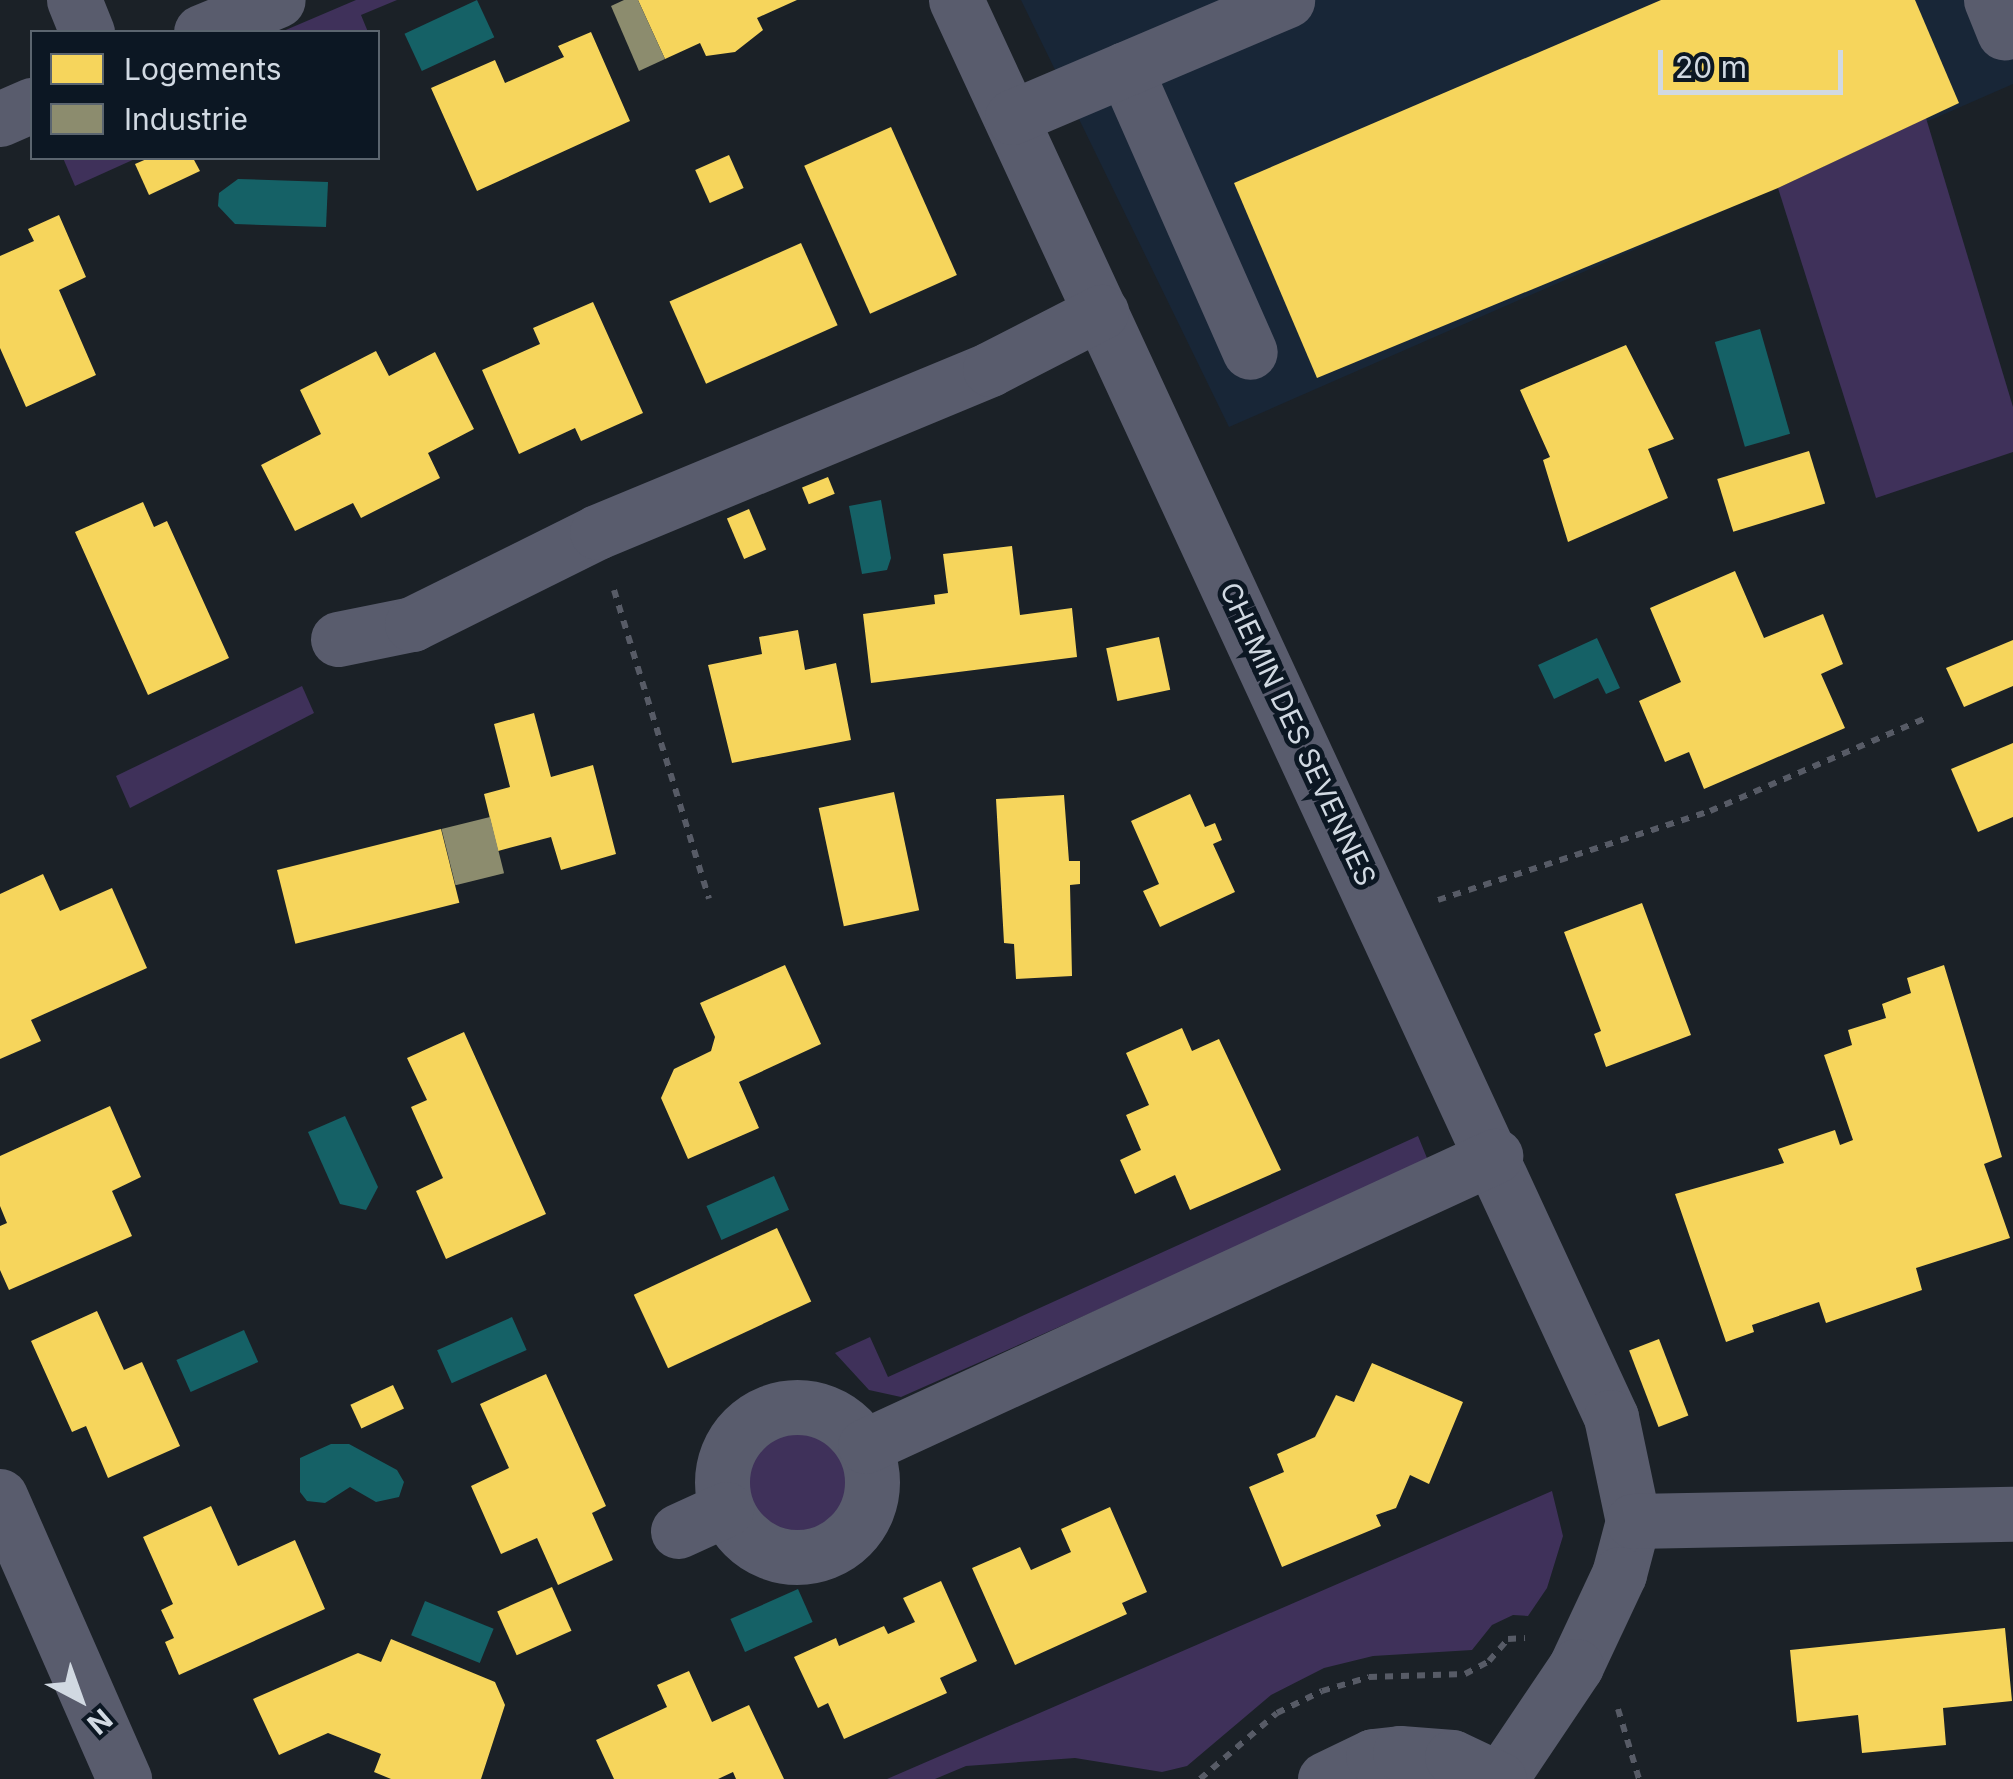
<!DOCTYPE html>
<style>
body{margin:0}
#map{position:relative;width:2013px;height:1779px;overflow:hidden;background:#1b2127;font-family:Inter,sans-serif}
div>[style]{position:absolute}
.built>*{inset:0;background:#182637}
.green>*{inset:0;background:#3f315a}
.round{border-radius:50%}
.water>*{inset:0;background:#156166;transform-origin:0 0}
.homes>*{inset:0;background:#f6d55c;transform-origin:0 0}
.industry>*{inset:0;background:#8c8c6e;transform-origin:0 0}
.path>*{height:6px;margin-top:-3px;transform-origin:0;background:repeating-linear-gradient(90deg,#575b66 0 8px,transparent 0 16px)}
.minor>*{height:55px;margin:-27.5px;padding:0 27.5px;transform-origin:27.5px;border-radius:27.5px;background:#595c6d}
.minor>.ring{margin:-27.5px;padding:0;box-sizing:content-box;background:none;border:55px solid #595c6d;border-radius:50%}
span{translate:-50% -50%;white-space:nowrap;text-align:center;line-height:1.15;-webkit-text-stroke:10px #0c1723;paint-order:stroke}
.street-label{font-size:28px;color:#d1d9e2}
.legend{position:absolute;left:30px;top:30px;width:350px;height:130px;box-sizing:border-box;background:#0c1723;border:2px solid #5b656f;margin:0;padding:12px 18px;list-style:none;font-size:30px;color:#d1d9e2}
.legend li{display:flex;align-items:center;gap:20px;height:50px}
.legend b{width:50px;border:2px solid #5b656f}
.north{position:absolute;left:30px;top:1649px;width:100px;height:100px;-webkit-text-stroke:8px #0c1723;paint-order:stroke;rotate:139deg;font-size:28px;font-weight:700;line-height:40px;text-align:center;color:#d1d9e2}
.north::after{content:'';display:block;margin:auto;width:35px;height:45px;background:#d1d9e2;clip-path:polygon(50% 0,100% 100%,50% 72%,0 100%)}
.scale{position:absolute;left:1658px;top:50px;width:185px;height:45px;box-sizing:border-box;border:5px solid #d1d9e2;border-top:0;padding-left:12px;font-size:30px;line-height:35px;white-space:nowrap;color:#d1d9e2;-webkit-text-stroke:8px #0c1723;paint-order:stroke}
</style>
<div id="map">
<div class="built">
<div style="clip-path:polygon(1021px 0,2013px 0,2013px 84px,1229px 427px)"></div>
</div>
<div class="green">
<div style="clip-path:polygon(356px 0,397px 0,361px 15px,368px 32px,281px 32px)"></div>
<div style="clip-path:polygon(1926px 118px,2013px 407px,2013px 452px,1876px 498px,1778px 188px)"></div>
<div style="clip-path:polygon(63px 158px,137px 158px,75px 186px)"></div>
<div style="clip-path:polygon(302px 686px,314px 713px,130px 808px,116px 776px)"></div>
<div style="clip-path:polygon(1418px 1136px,1429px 1163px,901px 1397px,869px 1390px,835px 1353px,870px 1337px,888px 1377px)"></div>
<div class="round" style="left:743px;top:1429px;width:108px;height:108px"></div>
<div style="clip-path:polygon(1552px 1491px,1563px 1536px,1547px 1588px,1528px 1616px,1513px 1615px,1492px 1625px,1472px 1650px,1373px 1656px,1324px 1668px,1271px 1695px,1187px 1766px,1162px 1772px,1075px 1758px,966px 1766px,935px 1779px,887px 1779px)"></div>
</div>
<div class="water">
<div style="left:477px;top:0;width:41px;height:80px;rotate:65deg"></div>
<div style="clip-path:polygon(238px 179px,328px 182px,326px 227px,235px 224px,218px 206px,219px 193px)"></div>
<div style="left:1760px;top:329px;width:109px;height:47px;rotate:74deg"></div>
<div style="clip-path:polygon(881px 500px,891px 558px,887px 570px,862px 574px,849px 506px)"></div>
<div style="clip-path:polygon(1597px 638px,1620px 688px,1606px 694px,1598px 678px,1554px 699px,1538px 665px)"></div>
<div style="clip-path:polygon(345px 1116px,378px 1187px,366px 1210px,340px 1204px,308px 1132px)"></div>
<div style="left:774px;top:1176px;width:37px;height:74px;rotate:66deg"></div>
<div style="left:512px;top:1317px;width:36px;height:82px;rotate:66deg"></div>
<div style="left:244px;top:1330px;width:35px;height:74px;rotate:66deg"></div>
<div style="clip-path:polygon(331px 1444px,349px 1444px,397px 1470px,404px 1482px,399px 1497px,376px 1502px,350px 1487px,325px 1503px,307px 1501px,300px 1492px,300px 1458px)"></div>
<div style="left:798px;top:1589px;width:36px;height:74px;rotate:66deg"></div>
<div style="left:425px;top:1601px;width:74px;height:37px;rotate:22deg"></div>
</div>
<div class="homes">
<div style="clip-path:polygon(638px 0,797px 0,757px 18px,763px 30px,735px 52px,706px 56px,700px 43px,665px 59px)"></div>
<div style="clip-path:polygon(1661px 0,1915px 0,1959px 103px,1778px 188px,1317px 378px,1234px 183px)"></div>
<div style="clip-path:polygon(591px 32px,630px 121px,477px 191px,431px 88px,495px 60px,505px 83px,564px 57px,558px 46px)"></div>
<div style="left:891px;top:127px;width:162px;height:95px;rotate:66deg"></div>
<div style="left:729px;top:155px;width:36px;height:37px;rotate:66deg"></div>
<div style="clip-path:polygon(149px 158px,193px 158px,200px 171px,149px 195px,135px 164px)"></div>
<div style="clip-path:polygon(59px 215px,86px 277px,59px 290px,96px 375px,26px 407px,0 348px,0 256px,34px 241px,28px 229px)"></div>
<div style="left:801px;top:243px;width:90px;height:144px;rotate:66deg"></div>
<div style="clip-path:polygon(593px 302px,643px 413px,581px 441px,575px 428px,519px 454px,482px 370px,540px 344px,533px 328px)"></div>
<div style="clip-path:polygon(1626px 345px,1674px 439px,1648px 449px,1668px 498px,1568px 542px,1543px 460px,1550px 457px,1520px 390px)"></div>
<div style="clip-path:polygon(376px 351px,389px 376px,435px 352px,474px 429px,428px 453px,440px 478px,361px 518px,353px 503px,295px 531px,261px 465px,321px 434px,300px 390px)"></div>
<div style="left:1809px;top:451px;width:55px;height:96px;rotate:73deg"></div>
<div style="left:828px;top:477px;width:18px;height:28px;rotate:68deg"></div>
<div style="clip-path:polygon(143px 502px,154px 527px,167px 521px,229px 658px,148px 695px,75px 532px)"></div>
<div style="left:749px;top:509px;width:44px;height:24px;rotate:67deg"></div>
<div style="clip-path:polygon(1012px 546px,1020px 615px,1072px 608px,1077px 657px,871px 683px,863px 614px,935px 604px,934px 595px,948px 593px,943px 554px)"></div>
<div style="clip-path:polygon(1735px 571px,1764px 638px,1823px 614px,1843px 664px,1821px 674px,1845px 728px,1704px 789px,1689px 752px,1665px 762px,1639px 701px,1681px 682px,1650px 608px)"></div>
<div style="clip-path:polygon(798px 630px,805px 670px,836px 663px,851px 740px,732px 763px,708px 665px,762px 654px,759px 637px)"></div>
<div style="left:1159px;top:637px;width:54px;height:54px;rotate:78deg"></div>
<div style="clip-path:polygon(2013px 640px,2013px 686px,1964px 707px,1946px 668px)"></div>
<div style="clip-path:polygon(534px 713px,551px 777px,593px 765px,616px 854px,561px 870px,551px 837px,498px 851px,484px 794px,510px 787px,494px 724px)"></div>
<div style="clip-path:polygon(2013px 743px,2013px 817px,1978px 832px,1951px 769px)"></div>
<div style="left:894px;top:792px;width:121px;height:77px;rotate:78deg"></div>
<div style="clip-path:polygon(1190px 794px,1205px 827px,1215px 823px,1222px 840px,1213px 844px,1235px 892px,1160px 927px,1143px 891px,1159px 884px,1131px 821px)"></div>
<div style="clip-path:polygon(1064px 795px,1069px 861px,1080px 861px,1080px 884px,1070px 885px,1072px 976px,1016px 979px,1014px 944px,1004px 943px,996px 799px)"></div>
<div style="left:441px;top:829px;width:76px;height:169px;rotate:76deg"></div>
<div style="clip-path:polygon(43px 874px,60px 911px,112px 888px,147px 968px,31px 1020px,41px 1041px,0 1059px,0 894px)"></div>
<div style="clip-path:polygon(1642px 903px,1691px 1035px,1606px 1067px,1594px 1034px,1601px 1031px,1564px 932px)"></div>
<div style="clip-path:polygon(785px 965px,821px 1044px,739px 1082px,759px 1128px,688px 1159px,661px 1098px,674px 1069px,711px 1051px,715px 1037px,700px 1003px)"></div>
<div style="clip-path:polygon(1944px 965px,2002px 1157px,1984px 1164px,2010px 1238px,1916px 1268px,1922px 1290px,1826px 1323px,1819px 1302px,1752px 1325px,1754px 1332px,1726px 1342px,1675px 1194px,1784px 1163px,1778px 1149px,1835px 1130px,1840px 1145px,1853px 1140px,1824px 1055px,1852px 1045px,1848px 1030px,1886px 1018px,1882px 1004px,1911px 993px,1907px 978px)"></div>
<div style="clip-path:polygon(1182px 1028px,1192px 1051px,1219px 1039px,1281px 1170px,1190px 1210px,1175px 1175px,1135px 1194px,1120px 1160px,1141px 1150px,1126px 1115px,1149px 1105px,1126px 1053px)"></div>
<div style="clip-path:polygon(464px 1032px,546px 1214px,446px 1259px,416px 1191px,443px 1178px,411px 1107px,427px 1100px,407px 1058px)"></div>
<div style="clip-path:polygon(110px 1106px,141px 1177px,112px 1191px,132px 1236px,9px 1290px,0 1270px,0 1226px,7px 1223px,0 1206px,0 1156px)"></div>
<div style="left:777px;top:1228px;width:81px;height:158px;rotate:65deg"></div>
<div style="clip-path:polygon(97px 1311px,124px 1370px,142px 1362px,180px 1446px,108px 1478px,86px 1426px,72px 1432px,31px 1341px)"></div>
<div style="left:1659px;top:1339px;width:82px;height:32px;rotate:69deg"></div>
<div style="clip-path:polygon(1372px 1363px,1463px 1402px,1429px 1484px,1410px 1475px,1396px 1508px,1376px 1515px,1381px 1526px,1282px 1567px,1249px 1487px,1284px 1472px,1277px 1454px,1315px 1437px,1336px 1395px,1354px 1402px)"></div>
<div style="clip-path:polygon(546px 1374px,606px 1506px,592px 1513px,613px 1560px,558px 1585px,537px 1538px,501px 1554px,471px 1486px,509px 1468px,480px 1404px)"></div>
<div style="left:393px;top:1385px;width:26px;height:47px;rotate:65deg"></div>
<div style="clip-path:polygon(211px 1506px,238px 1566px,295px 1540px,325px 1609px,179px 1675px,165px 1642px,174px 1638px,161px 1610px,173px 1604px,143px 1537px)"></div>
<div style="clip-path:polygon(1110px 1507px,1147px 1592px,1122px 1603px,1127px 1614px,1015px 1665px,972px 1568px,1020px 1547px,1031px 1570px,1071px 1552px,1061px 1529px)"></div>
<div style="clip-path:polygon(941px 1581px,977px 1661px,940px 1678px,947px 1693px,844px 1739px,828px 1703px,818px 1708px,794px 1657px,836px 1638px,839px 1646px,884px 1626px,888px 1634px,915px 1622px,903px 1598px)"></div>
<div style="left:552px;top:1587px;width:48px;height:60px;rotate:66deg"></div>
<div style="clip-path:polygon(2005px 1628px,2012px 1701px,1943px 1708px,1946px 1745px,1862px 1753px,1858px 1715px,1797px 1722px,1790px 1650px)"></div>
<div style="clip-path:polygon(391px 1639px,495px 1682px,505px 1705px,481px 1779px,391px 1779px,374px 1772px,381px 1754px,328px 1733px,279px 1755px,253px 1699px,358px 1653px,381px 1662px)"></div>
<div style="clip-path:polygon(689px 1671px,712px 1722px,749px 1705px,784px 1779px,736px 1779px,733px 1772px,718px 1779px,614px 1779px,596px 1740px,667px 1707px,657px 1685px)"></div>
</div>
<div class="industry">
<div style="clip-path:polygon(624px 0,638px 0,665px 59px,639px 71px,611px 6px)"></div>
<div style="left:490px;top:817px;width:58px;height:50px;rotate:76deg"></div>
</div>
<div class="path">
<div style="left:614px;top:590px;width:323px;rotate:72.9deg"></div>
<div style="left:1438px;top:900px;width:286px;rotate:-18.1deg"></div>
<div style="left:1710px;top:811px;width:237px;rotate:-23.3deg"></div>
<div style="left:1618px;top:1709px;width:73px;rotate:73.3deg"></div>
<div style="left:1200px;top:1779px;width:101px;rotate:-40.6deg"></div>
<div style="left:1277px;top:1713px;width:50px;rotate:-26.1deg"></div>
<div style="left:1322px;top:1691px;width:49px;rotate:-16.6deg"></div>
<div style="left:1369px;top:1677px;width:96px;rotate:-1.8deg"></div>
<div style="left:1465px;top:1674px;width:27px;rotate:-28deg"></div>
<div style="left:1489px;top:1661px;width:29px;rotate:-49deg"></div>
<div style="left:1508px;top:1639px;width:17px;rotate:-3deg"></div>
</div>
<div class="minor">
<div style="left:74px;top:0;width:35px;rotate:68deg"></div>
<div style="left:956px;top:0;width:1561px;rotate:65.19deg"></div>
<div style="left:1611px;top:1417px;width:106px;rotate:78.1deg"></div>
<div style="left:1633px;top:1521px;width:55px;rotate:104.8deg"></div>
<div style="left:1619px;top:1574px;width:102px;rotate:115.1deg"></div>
<div style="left:1576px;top:1666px;width:136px;rotate:123.9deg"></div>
<div style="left:1991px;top:0;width:35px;rotate:68deg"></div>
<div style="left:201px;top:32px;width:83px;rotate:-22.6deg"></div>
<div style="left:1125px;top:69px;width:309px;rotate:66.2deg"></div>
<div style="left:1012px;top:117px;width:299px;rotate:-23deg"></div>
<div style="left:0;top:119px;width:35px;rotate:-24deg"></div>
<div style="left:338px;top:639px;width:76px;rotate:-11.5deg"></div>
<div style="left:412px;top:624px;width:207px;rotate:-26.4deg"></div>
<div style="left:597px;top:532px;width:425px;rotate:-22.5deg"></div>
<div style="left:990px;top:369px;width:125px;rotate:-27.2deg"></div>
<div class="ring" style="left:722px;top:1407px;width:95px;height:95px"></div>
<div style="left:865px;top:1446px;width:694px;rotate:-24.72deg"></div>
<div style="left:0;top:1496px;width:309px;rotate:66.3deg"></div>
<div style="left:1633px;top:1521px;width:380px;rotate:-1.1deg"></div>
<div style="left:678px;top:1531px;width:53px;rotate:-24.6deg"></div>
<div style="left:1325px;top:1779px;width:53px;rotate:-25.6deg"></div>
<div style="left:1373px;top:1756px;width:27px;rotate:-6deg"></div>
<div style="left:1400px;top:1753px;width:52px;rotate:4.4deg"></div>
<div style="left:1452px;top:1757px;width:52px;rotate:25.1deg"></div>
</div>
<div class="street-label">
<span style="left:1298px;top:734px;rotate:65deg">CHEMIN DES SEVENNES</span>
</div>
<ul class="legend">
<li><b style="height:28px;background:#f6d55c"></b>Logements</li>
<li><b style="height:28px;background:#8c8c6e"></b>Industrie</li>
</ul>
<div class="north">N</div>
<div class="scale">20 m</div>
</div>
